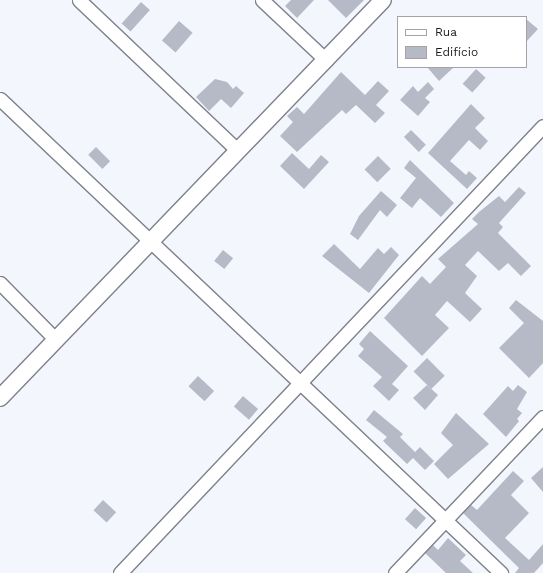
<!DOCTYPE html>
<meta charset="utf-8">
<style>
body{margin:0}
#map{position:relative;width:543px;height:573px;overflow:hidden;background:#f4f6fe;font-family:"Work Sans",sans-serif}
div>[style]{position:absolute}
.building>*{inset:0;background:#b6bac6;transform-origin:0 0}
.roads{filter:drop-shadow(1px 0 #7f828d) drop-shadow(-1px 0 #7f828d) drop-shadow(0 1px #7f828d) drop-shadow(0 -1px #7f828d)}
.minor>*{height:13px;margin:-6.5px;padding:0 6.5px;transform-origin:6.5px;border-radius:6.5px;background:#fff}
.tertiary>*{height:16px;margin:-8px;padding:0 8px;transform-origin:8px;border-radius:8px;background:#fff}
span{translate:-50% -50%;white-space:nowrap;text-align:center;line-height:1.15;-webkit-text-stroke:3px #fff;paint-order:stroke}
.legend{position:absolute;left:397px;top:16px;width:130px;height:52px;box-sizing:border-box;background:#fff;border:1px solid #a3a3a5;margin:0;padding:5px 7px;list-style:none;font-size:12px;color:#18191e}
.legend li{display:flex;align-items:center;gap:8px;height:20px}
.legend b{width:20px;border:1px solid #a3a3a5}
</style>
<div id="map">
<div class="building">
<div style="clip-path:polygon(291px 0,314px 0,297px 18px,285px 6px)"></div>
<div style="clip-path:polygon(328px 0,364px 0,346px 18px)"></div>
<div style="left:141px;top:2px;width:12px;height:29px;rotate:42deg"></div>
<div style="clip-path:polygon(526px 19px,538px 29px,526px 42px)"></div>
<div style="left:179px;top:21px;width:18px;height:26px;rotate:41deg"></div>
<div style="clip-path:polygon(427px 67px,454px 67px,439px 81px)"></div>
<div style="left:476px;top:69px;width:13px;height:20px;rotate:42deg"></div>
<div style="clip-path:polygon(341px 72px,365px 95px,378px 81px,389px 91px,376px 105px,385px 113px,375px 123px,356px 105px,346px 114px,342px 110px,297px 152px,280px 136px,293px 122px,287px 116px,297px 107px,304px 114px)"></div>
<div style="clip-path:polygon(215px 79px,227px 82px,233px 89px,236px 86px,244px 93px,231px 108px,221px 99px,209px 111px,196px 97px)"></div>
<div style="clip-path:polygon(428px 82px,434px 89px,425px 98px,430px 102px,418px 116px,400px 100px,413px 86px,418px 92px)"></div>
<div style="clip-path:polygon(471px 104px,485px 118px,475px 128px,488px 141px,480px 150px,469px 140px,450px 161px,466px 175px,469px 171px,477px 178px,467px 189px,428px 153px)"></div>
<div style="left:411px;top:130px;width:21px;height:10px;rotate:45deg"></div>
<div style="left:96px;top:147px;width:20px;height:11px;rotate:45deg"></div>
<div style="clip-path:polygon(292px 153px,309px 169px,321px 155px,329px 162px,304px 189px,280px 166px)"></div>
<div style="left:378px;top:156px;width:18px;height:19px;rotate:45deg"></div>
<div style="clip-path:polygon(410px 160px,454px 203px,441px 217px,420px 198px,412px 208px,400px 198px,416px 178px,404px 168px)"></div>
<div style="clip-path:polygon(519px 187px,526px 193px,499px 223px,503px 227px,498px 233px,531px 266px,521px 276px,508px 263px,499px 271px,478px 251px,465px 265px,477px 276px,465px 293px,482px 309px,470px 322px,447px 301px,435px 315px,449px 328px,422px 356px,384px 318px,422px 276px,430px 284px,446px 267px,438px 259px,478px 224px,472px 219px,479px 212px,499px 196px,505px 202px)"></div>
<div style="clip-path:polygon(381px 191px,397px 205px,387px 217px,380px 210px,358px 240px,350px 234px,359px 216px)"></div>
<div style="clip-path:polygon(334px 244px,360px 269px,378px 248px,384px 254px,391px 247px,399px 255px,369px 293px,322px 256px)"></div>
<div style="left:223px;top:250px;width:13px;height:14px;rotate:39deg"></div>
<div style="clip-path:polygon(516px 300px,543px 321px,543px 363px,529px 378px,499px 348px,524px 323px,509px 308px)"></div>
<div style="clip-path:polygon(370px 331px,408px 366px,392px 384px,399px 390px,389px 401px,373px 386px,382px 377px,358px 356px,364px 349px,359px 344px)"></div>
<div style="left:427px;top:358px;width:25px;height:19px;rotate:45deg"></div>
<div style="left:198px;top:376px;width:22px;height:14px;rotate:43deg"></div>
<div style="clip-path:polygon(427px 385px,438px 395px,425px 410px,413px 398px)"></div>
<div style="clip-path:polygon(518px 385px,527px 392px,517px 409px,522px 413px,517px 419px,519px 421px,506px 437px,483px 414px,508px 386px,513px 391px)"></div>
<div style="left:243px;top:396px;width:20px;height:14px;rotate:41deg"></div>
<div style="clip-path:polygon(374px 410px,403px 434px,400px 437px,415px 452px,420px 447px,434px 461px,425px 470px,413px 458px,407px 464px,383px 441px,387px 437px,366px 420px)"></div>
<div style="clip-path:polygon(456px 413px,489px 444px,448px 479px,434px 464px,453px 445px,441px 433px)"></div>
<div style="clip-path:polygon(543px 467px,543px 492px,531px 478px)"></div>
<div style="clip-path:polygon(513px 471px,524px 481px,511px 495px,529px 513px,505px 538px,529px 560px,543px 544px,543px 563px,534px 573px,515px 573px,519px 568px,463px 513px,471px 505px,477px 510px)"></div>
<div style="left:103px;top:500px;width:18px;height:14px;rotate:43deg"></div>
<div style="left:415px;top:508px;width:15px;height:15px;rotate:42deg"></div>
<div style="clip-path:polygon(448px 538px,466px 555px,460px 561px,473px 573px,446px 573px,425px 553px,433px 545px,438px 550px)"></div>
</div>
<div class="roads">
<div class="minor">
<div style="left:79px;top:0;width:218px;rotate:43.5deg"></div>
<div style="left:262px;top:0;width:88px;rotate:43.2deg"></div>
<div style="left:0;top:99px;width:690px;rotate:43.41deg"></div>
<div style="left:0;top:283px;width:80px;rotate:45.5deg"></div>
<div style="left:120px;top:573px;width:615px;rotate:-46.58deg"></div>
<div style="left:395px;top:573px;width:215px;rotate:-46.5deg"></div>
</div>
<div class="tertiary">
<div style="left:0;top:398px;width:552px;rotate:-46.1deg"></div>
</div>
</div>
<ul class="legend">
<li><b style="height:5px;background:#fff"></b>Rua</li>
<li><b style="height:11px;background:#b6bac6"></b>Edifício</li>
</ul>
</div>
